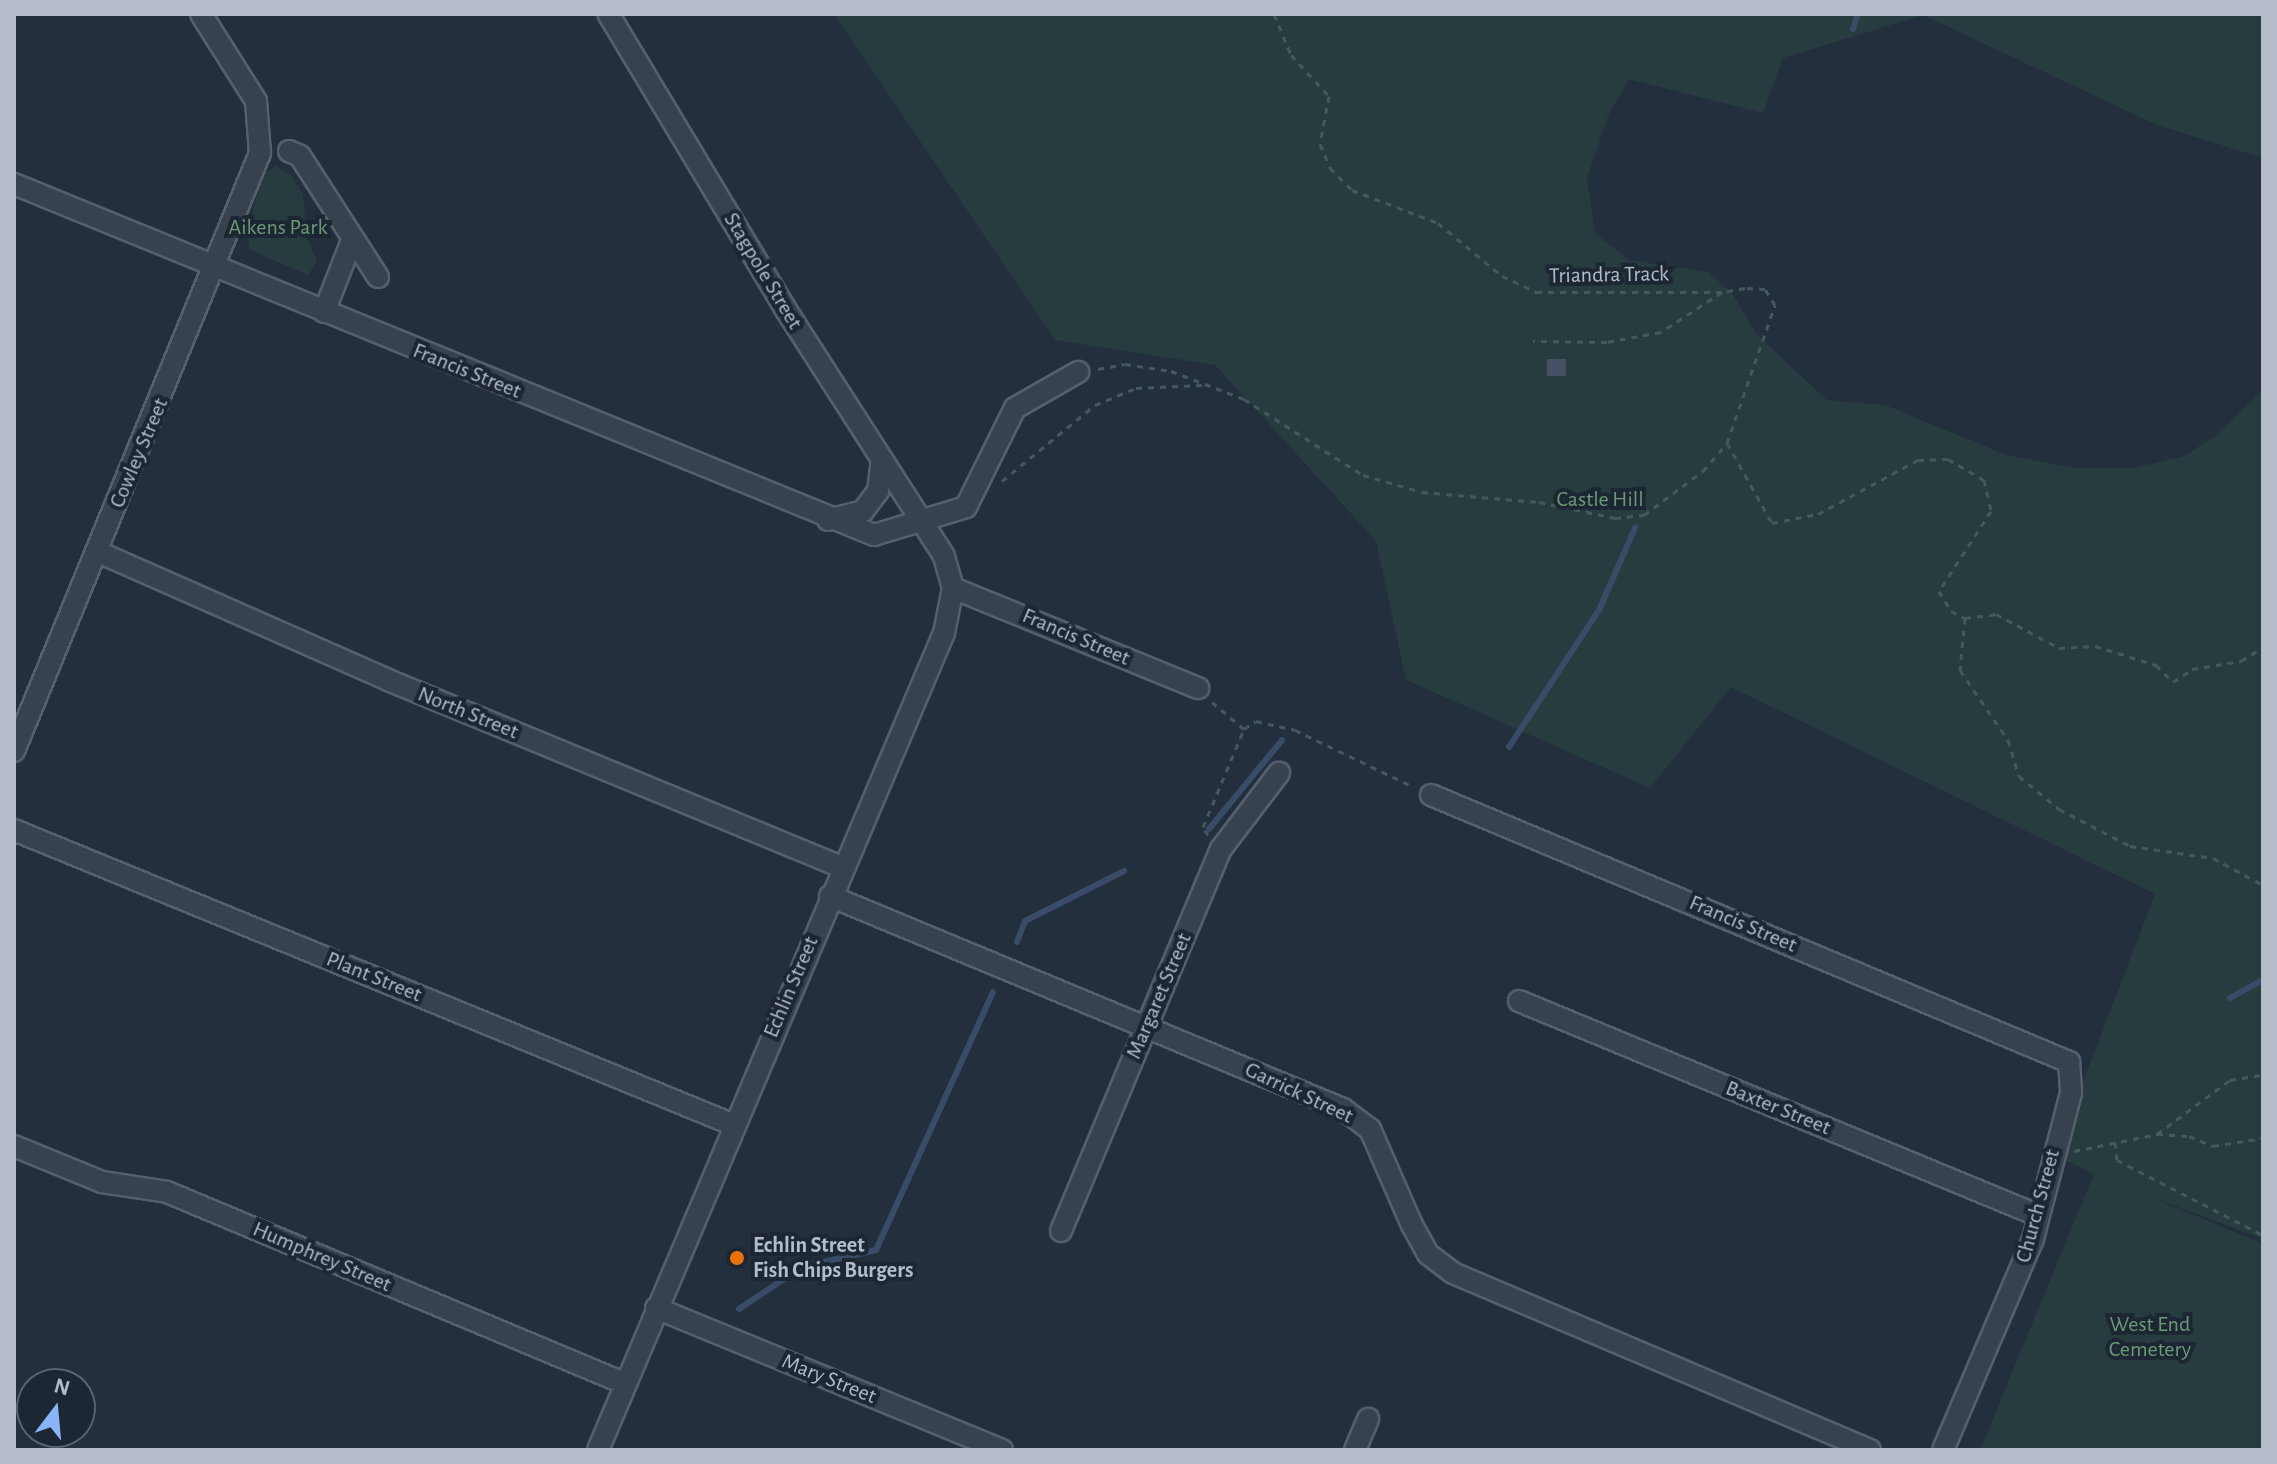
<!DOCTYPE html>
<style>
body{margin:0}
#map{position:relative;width:2277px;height:1464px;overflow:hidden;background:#242f3e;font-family:"Alegreya Sans",sans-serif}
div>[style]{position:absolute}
.green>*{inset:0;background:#263c3f}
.stream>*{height:6px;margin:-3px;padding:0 3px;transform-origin:3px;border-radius:3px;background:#394c67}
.building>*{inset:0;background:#455162;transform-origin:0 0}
.path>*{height:3px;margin-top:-1.5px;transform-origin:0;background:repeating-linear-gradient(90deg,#44595c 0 6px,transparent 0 12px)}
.roads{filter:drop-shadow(2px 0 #565f6c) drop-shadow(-2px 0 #565f6c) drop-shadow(0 2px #565f6c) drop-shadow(0 -2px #565f6c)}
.minor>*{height:20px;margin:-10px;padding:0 10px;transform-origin:10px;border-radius:10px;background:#38414e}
.dots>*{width:22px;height:22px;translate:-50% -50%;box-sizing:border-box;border:4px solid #1d2633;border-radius:50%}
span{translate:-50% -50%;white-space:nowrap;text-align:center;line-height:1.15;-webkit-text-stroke:8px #1d2633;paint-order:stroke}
.park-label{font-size:22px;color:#6b9a76}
.street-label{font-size:22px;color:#b4bcc9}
.poi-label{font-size:22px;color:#b4bcc9;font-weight:700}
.left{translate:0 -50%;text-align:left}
.frame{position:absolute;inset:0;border:16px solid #b4bcc9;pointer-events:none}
.north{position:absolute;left:16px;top:1368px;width:80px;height:80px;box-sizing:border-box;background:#1d2633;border:2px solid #59626f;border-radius:50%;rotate:16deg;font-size:22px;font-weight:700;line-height:32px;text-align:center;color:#b4bcc9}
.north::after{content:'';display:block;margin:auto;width:28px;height:36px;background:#8ab4f8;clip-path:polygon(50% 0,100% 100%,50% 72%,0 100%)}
</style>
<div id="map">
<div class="green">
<div style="clip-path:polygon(834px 14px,2263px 14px,2263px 158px,2157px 125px,1923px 15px,1783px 58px,1763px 113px,1629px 79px,1608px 116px,1587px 178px,1595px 233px,1629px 260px,1708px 272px,1732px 293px,1757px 335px,1827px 400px,1885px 405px,2006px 455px,2075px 468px,2132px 468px,2182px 457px,2214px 437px,2263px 390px,2263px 1239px,2146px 1195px,2263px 1244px,2263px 1450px,1980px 1450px,2094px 1174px,2055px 1155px,2155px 894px,1731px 687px,1650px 788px,1406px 680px,1376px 541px,1215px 365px,1055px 340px)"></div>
<div style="clip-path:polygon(276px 166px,292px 176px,303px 195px,307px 238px,317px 261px,308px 275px,250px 250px,247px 231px,263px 174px)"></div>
</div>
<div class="stream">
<div style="left:1853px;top:29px;width:16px;rotate:-72deg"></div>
<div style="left:1509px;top:747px;width:164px;rotate:-56.7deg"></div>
<div style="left:1599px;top:610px;width:90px;rotate:-66.3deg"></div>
<div style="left:1209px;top:829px;width:115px;rotate:-50.6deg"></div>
<div style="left:1017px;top:942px;width:22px;rotate:-69deg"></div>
<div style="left:1025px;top:921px;width:111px;rotate:-26.8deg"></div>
<div style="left:2230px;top:998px;width:38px;rotate:-29deg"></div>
<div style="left:739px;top:1309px;width:76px;rotate:-33.7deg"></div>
<div style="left:802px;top:1267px;width:76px;rotate:-12.9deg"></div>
<div style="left:876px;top:1250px;width:283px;rotate:-65.6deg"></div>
</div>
<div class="building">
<div style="left:1547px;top:359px;width:19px;height:17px"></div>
</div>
<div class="path">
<div style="left:1274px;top:14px;width:44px;rotate:67.5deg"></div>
<div style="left:1291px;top:55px;width:56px;rotate:47.2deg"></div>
<div style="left:1329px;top:96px;width:49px;rotate:100.6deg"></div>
<div style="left:1320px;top:144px;width:26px;rotate:67deg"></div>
<div style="left:1330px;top:168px;width:31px;rotate:45deg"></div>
<div style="left:1352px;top:190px;width:92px;rotate:21deg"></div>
<div style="left:1438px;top:223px;width:83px;rotate:39.6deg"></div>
<div style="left:1502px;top:276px;width:38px;rotate:25deg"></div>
<div style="left:1536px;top:292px;width:186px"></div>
<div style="left:1098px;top:369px;width:27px;rotate:-10deg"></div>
<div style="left:1125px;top:364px;width:47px;rotate:8.7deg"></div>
<div style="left:1171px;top:371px;width:78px;rotate:21deg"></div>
<div style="left:1244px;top:399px;width:141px;rotate:32.6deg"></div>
<div style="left:1363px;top:475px;width:61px;rotate:16.1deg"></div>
<div style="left:1422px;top:492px;width:117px;rotate:4.9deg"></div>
<div style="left:1539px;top:502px;width:78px;rotate:11.9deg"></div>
<div style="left:1615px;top:518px;width:29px;rotate:-6deg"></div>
<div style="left:1644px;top:515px;width:74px;rotate:-36.7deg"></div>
<div style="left:1703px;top:471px;width:37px;rotate:-49deg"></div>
<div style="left:1727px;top:443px;width:146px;rotate:-70.8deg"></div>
<div style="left:1775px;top:305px;width:19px;rotate:-122deg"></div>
<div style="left:1765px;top:289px;width:20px;rotate:-177deg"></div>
<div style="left:1745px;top:288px;width:23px;rotate:170deg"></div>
<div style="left:1722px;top:292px;width:73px;rotate:146.7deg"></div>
<div style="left:1661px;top:332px;width:55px;rotate:169.5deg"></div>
<div style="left:1607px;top:342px;width:74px;rotate:-179.2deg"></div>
<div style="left:1727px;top:443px;width:92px;rotate:60.6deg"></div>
<div style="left:1772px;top:523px;width:47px;rotate:-11.1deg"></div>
<div style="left:1818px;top:514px;width:114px;rotate:-28.4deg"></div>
<div style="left:1918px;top:460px;width:30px;rotate:-2deg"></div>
<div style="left:1948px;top:459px;width:42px;rotate:30.3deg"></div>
<div style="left:1984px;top:480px;width:32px;rotate:77deg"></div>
<div style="left:1991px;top:511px;width:95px;rotate:123deg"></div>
<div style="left:1939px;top:591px;width:23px;rotate:59deg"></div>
<div style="left:1951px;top:611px;width:16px;rotate:27deg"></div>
<div style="left:1965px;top:618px;width:52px;rotate:95.5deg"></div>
<div style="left:1960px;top:670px;width:85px;rotate:55.6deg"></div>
<div style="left:2008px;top:740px;width:38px;rotate:73deg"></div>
<div style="left:2019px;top:776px;width:52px;rotate:39.5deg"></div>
<div style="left:2059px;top:809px;width:80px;rotate:27.5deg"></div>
<div style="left:2130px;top:846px;width:84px;rotate:8.2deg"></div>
<div style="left:2213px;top:858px;width:57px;rotate:28.4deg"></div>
<div style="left:1002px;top:481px;width:120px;rotate:-39.3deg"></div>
<div style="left:1095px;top:405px;width:44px;rotate:-22.5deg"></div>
<div style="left:1136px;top:388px;width:67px;rotate:-2.6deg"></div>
<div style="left:1965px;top:618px;width:31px;rotate:-7deg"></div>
<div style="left:1996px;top:614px;width:72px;rotate:28.4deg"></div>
<div style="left:2059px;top:648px;width:36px;rotate:-3deg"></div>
<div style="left:2095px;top:646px;width:64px;rotate:17.3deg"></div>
<div style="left:2156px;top:665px;width:24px;rotate:45deg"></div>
<div style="left:2173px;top:682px;width:23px;rotate:-34deg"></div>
<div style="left:2192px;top:669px;width:50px;rotate:-9.3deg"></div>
<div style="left:2241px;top:661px;width:26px;rotate:-32deg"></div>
<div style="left:1212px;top:702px;width:42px;rotate:40.2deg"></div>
<div style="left:1244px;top:729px;width:14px;rotate:-34deg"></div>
<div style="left:1256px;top:721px;width:40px;rotate:13deg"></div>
<div style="left:1295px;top:730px;width:132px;rotate:25.6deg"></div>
<div style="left:1208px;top:835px;width:9px;rotate:-122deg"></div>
<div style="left:1203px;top:827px;width:106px;rotate:-67.3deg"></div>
<div style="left:2157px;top:1134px;width:32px;rotate:4deg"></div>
<div style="left:2189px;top:1136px;width:26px;rotate:23deg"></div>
<div style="left:2213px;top:1146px;width:51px;rotate:-9.1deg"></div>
<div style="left:2115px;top:1142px;width:18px;rotate:84deg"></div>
<div style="left:2117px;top:1160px;width:164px;rotate:27.2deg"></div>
<div style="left:2074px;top:1151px;width:85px;rotate:-11.6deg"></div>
<div style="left:2157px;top:1134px;width:91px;rotate:-36.5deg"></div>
<div style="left:2230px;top:1080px;width:33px;rotate:-9deg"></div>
</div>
<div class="roads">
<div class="minor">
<div style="left:289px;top:151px;width:12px;rotate:24deg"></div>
<div style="left:300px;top:156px;width:144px;rotate:57.2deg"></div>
<div style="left:14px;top:184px;width:929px;rotate:22.2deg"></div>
<div style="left:874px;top:535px;width:96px;rotate:-16.9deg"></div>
<div style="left:966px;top:507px;width:110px;rotate:-63.7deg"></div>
<div style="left:1015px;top:408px;width:73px;rotate:-29.7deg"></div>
<div style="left:324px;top:312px;width:79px;rotate:-68.6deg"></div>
<div style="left:828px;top:520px;width:36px;rotate:-14deg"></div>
<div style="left:863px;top:511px;width:25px;rotate:-53deg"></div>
<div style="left:878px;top:491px;width:32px;rotate:-83deg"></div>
<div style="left:98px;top:552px;width:317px;rotate:23.8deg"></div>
<div style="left:388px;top:680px;width:491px;rotate:22.4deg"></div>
<div style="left:953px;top:588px;width:265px;rotate:22.2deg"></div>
<div style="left:14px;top:751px;width:647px;rotate:-67.64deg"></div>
<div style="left:260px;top:153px;width:52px;rotate:-94.4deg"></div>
<div style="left:256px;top:101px;width:103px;rotate:-122.3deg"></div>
<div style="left:1431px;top:795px;width:692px;rotate:22.71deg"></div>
<div style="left:2069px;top:1062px;width:31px;rotate:86deg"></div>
<div style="left:2071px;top:1093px;width:151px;rotate:104.6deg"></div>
<div style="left:2033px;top:1239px;width:229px;rotate:113.1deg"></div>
<div style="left:14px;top:830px;width:778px;rotate:22.28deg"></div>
<div style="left:830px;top:896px;width:555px;rotate:22.55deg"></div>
<div style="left:1343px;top:1109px;width:34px;rotate:37deg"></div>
<div style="left:1370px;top:1129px;width:105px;rotate:66.4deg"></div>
<div style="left:1412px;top:1225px;width:33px;rotate:61deg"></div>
<div style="left:1428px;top:1254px;width:31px;rotate:37deg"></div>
<div style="left:1453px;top:1273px;width:453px;rotate:23deg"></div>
<div style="left:1519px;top:1001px;width:560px;rotate:22.45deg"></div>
<div style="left:14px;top:1146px;width:95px;rotate:22.2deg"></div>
<div style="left:102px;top:1182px;width:66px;rotate:8.7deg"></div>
<div style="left:167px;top:1192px;width:497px;rotate:22.7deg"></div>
<div style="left:1061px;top:1231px;width:414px;rotate:-67.3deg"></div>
<div style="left:1221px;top:849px;width:96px;rotate:-52.7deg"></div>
<div style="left:656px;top:1308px;width:374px;rotate:22.3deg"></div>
<div style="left:598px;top:1450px;width:887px;rotate:-67.05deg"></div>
<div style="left:944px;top:633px;width:46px;rotate:-78.7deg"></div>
<div style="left:953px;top:588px;width:33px;rotate:-106deg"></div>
<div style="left:944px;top:556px;width:295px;rotate:-122.7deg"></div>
<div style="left:785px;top:308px;width:343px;rotate:-121deg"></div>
<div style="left:1355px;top:1450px;width:34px;rotate:-67deg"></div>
</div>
</div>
<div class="dots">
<div style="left:737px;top:1258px;background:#e8710a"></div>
</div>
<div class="park-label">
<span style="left:278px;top:228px">Aikens Park</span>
<span style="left:1600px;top:500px">Castle Hill</span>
<span style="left:2150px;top:1337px">West End<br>Cemetery</span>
</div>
<div class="street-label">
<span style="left:763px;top:271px;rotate:59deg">Stagpole Street</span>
<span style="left:1609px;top:275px;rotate:-1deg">Triandra Track</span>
<span style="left:467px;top:371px;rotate:22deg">Francis Street</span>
<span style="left:139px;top:453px;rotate:-67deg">Cowley Street</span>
<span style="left:1076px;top:637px;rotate:23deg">Francis Street</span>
<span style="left:468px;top:713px;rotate:22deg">North Street</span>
<span style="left:1743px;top:924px;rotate:23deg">Francis Street</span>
<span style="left:374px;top:977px;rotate:22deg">Plant Street</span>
<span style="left:791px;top:987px;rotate:-67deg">Echlin Street</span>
<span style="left:1159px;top:996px;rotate:-67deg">Margaret Street</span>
<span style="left:1299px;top:1093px;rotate:25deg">Garrick Street</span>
<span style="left:1778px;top:1108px;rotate:22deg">Baxter Street</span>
<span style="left:2038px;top:1206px;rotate:-75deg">Church Street</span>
<span style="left:322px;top:1257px;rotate:23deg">Humphrey Street</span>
<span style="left:829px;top:1379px;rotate:22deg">Mary Street</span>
</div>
<div class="poi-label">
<span class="left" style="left:753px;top:1258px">Echlin Street<br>Fish Chips Burgers</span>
</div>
<div class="frame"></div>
<div class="north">N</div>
</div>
